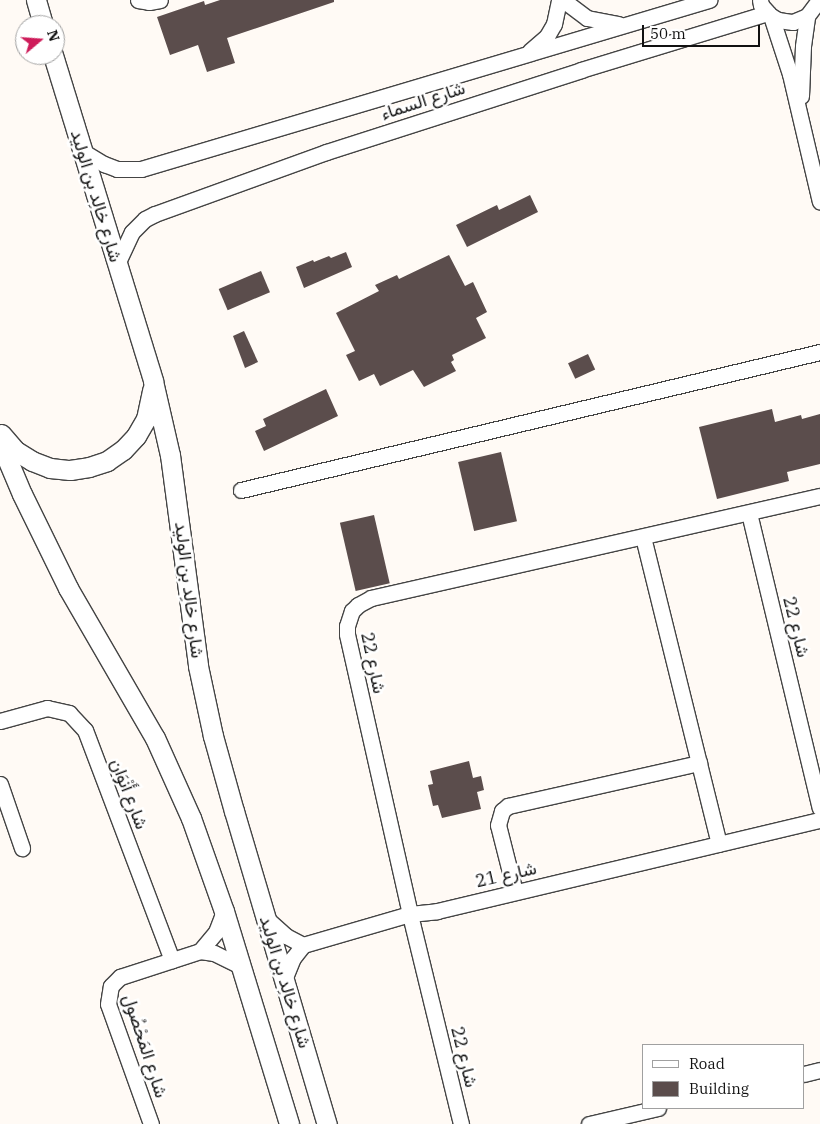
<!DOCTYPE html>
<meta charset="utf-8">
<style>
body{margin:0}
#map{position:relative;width:820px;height:1124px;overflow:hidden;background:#fffaf5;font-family:"IBM Plex Serif",Vazirmatn,serif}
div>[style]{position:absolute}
.building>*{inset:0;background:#5b4d4c;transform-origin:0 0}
.roads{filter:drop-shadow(1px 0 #444) drop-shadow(-1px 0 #444) drop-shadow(0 1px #444) drop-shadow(0 -1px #444)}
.minor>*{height:15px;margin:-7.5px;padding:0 7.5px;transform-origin:7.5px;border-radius:7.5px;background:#fff}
.tertiary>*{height:19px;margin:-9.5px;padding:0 9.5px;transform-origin:9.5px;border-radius:9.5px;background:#fff}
span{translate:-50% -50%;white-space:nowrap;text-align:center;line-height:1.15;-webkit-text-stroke:5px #fff;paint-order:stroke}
.street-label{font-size:18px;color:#111}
.legend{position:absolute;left:642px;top:1044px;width:162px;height:65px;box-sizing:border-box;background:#fff;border:1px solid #a0a0a0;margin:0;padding:6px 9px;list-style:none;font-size:15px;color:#111}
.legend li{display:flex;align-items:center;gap:10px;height:25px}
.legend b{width:25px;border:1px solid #a0a0a0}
.north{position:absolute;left:15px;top:15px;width:50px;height:50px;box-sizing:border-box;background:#fff;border:1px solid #a0a0a0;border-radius:50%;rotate:72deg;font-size:14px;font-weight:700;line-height:20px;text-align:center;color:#111}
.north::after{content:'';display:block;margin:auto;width:18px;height:22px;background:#ce1c5a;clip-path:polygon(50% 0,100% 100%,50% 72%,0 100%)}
.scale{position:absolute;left:642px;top:25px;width:118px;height:22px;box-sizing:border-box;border:2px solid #111;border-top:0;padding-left:6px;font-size:15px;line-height:18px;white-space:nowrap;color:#111;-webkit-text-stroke:4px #fff;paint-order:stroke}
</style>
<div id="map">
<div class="building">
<div style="clip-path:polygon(220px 0,334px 0,334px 2px,227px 38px,235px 63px,207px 72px,198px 45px,170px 55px,157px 17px,204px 1px,205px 5px)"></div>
<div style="clip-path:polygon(530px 195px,538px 212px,467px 247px,456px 225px,497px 205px,499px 210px)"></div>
<div style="clip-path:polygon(346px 252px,352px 267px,304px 288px,296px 267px,313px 260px,314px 262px,329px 256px,331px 258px)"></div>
<div style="clip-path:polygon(449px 255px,465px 286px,473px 282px,487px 312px,476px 318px,486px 338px,452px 355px,454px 360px,451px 362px,456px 371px,424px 387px,413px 370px,380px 386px,374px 374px,359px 381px,346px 355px,355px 351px,336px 313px,379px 291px,375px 285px,397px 275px,399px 279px)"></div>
<div style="left:261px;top:271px;width:23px;height:46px;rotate:67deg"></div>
<div style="clip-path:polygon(244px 331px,258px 362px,245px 368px,233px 336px)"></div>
<div style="left:588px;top:354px;width:17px;height:22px;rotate:65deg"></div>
<div style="clip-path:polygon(326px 389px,338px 416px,264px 451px,255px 431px,266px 426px,263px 419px)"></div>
<div style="clip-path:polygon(772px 409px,775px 422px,801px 415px,802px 419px,820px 414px,820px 464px,787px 472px,789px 481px,717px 499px,699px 427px)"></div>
<div style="left:501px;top:452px;width:71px;height:44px;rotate:77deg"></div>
<div style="left:374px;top:515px;width:70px;height:35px;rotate:77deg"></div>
<div style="clip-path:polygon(469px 761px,473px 778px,481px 776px,484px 790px,477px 792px,481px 809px,442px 818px,438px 805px,433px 806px,428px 785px,433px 784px,430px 771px)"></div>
</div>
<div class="roads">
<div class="minor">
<div style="left:138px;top:0;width:11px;rotate:10deg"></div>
<div style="left:149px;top:2px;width:11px;rotate:-10deg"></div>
<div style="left:563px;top:0;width:30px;rotate:37deg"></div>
<div style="left:587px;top:18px;width:32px;rotate:11deg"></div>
<div style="left:760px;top:0;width:5px;rotate:79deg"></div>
<div style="left:761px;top:5px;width:15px;rotate:48deg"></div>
<div style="left:771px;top:16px;width:8px;rotate:30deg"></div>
<div style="left:778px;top:20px;width:15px;rotate:8deg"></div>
<div style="left:793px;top:22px;width:15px;rotate:-23deg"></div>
<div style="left:807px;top:16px;width:20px;rotate:-53deg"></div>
<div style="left:771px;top:16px;width:61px;rotate:71.9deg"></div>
<div style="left:790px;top:74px;width:131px;rotate:76.8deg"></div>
<div style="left:530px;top:51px;width:23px;rotate:-41deg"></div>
<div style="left:547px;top:36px;width:14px;rotate:-60deg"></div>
<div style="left:554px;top:24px;width:25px;rotate:-78deg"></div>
<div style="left:801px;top:96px;width:50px;rotate:-87.7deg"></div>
<div style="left:803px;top:46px;width:30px;rotate:-82deg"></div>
<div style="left:82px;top:151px;width:26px;rotate:31deg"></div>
<div style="left:104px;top:164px;width:14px;rotate:21deg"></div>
<div style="left:117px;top:169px;width:24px"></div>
<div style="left:141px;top:169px;width:593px;rotate:-16.57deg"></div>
<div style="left:117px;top:264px;width:35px;rotate:-65deg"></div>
<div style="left:132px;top:232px;width:18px;rotate:-45deg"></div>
<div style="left:145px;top:219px;width:11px;rotate:-27deg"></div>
<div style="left:155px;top:214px;width:182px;rotate:-19.9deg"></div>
<div style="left:326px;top:152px;width:268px;rotate:-17.8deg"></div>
<div style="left:581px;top:70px;width:195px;rotate:-17deg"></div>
<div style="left:241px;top:490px;width:595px;rotate:-13.41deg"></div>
<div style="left:749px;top:513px;width:303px;rotate:76.5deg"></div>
<div style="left:643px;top:537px;width:316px;rotate:76.1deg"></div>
<div style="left:0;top:721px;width:49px;rotate:-15.5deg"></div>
<div style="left:47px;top:708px;width:23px;rotate:13deg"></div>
<div style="left:69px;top:713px;width:23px;rotate:47deg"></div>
<div style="left:85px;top:730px;width:246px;rotate:69.3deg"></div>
<div style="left:0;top:784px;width:68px;rotate:71deg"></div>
<div style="left:515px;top:892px;width:69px;rotate:-104.2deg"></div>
<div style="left:498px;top:825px;width:15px;rotate:-74deg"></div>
<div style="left:502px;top:811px;width:8px;rotate:-40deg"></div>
<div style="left:508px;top:806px;width:196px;rotate:-12.7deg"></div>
<div style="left:266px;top:918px;width:27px;rotate:42deg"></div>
<div style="left:286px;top:936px;width:19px;rotate:28deg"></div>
<div style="left:303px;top:945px;width:111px;rotate:-16.2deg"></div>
<div style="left:410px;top:914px;width:27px;rotate:-6deg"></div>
<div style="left:437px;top:911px;width:394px;rotate:-13.4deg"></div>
<div style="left:200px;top:951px;width:25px;rotate:-50deg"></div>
<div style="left:216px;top:932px;width:22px;rotate:-69deg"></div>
<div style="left:284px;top:980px;width:24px;rotate:-68deg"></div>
<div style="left:293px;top:958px;width:16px;rotate:-52deg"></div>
<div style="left:804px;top:1074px;width:16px;rotate:-14deg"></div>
<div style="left:151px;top:1124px;width:127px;rotate:-109.7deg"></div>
<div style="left:108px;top:1004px;width:18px;rotate:-81deg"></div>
<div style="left:111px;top:986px;width:13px;rotate:-45deg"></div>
<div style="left:120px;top:977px;width:84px;rotate:-18deg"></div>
<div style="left:200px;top:951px;width:14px;rotate:8deg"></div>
<div style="left:214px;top:953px;width:30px;rotate:26deg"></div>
<div style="left:461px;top:1124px;width:216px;rotate:-103.7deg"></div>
<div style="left:410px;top:914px;width:287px;rotate:-102.7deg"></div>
<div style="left:347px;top:634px;width:8px;rotate:-90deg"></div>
<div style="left:347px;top:626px;width:16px;rotate:-72deg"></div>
<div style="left:352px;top:611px;width:8px;rotate:-45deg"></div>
<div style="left:358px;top:605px;width:15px;rotate:-28deg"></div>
<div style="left:371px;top:598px;width:460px;rotate:-12.8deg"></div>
<div style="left:589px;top:1124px;width:71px;rotate:-13.1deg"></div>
</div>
<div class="tertiary">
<div style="left:36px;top:0;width:26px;rotate:74deg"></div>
<div style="left:53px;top:55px;width:341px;rotate:72.9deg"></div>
<div style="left:153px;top:381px;width:76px;rotate:77.1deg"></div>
<div style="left:170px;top:455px;width:213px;rotate:82.4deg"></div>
<div style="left:198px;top:666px;width:72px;rotate:77.9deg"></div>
<div style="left:213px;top:736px;width:78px;rotate:74.4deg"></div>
<div style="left:234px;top:811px;width:327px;rotate:73.5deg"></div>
<div style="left:1px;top:434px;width:23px;rotate:49deg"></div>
<div style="left:16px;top:451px;width:19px;rotate:32deg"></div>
<div style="left:32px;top:461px;width:19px;rotate:21deg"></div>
<div style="left:50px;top:468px;width:20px;rotate:6deg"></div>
<div style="left:70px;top:470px;width:19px;rotate:-9deg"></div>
<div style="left:89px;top:467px;width:19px;rotate:-18deg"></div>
<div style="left:107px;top:461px;width:19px;rotate:-35deg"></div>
<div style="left:123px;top:450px;width:19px;rotate:-47deg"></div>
<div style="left:136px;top:436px;width:20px;rotate:-60deg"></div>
<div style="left:146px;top:419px;width:30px;rotate:-78deg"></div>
<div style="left:0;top:442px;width:56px;rotate:67.1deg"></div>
<div style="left:22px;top:494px;width:105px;rotate:63.9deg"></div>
<div style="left:68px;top:588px;width:173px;rotate:59.9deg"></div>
<div style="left:155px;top:738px;width:88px;rotate:65.8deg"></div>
<div style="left:191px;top:818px;width:99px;rotate:70.5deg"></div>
<div style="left:224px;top:911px;width:223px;rotate:73deg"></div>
</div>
</div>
<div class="street-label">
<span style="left:423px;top:101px;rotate:-18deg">شارع السماء</span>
<span style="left:96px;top:196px;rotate:73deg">شارع خالِد بن الوليد</span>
<span style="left:189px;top:590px;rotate:83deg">شارع خالِد بن الوليد</span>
<span style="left:796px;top:627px;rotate:76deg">شارع 22</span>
<span style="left:373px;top:663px;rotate:78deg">شارع 22</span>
<span style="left:129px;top:794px;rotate:69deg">شارع أَنْوَان</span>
<span style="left:506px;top:875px;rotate:-13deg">شارع 21</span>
<span style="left:285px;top:982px;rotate:73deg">شارع خالِد بن الوليد</span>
<span style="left:145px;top:1046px;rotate:72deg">شارع المَحْصُول</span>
<span style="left:464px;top:1057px;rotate:76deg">شارع 22</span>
</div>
<ul class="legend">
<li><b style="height:6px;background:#fff"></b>Road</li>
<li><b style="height:14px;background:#5b4d4c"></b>Building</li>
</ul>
<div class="north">N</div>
<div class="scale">50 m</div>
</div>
